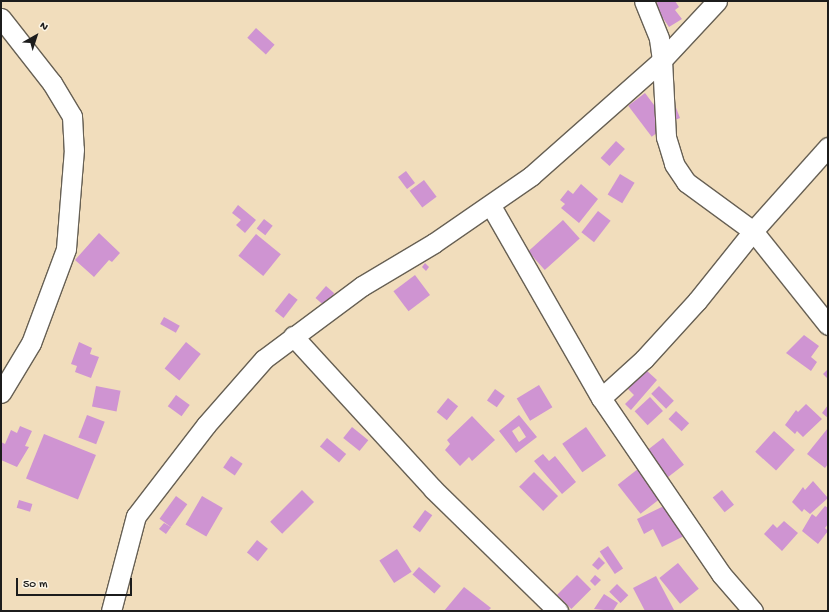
<!DOCTYPE html>
<style>
body{margin:0}
#map{position:relative;width:829px;height:612px;overflow:hidden;background:#f1ddbc;font-family:"Gochi Hand",sans-serif}
div>[style]{position:absolute}
.building>*{inset:0;background:#cf94d2;transform-origin:0 0}
.roads{filter:drop-shadow(1px 0 #676054) drop-shadow(-1px 0 #676054) drop-shadow(0 1px #676054) drop-shadow(0 -1px #676054)}
.minor>*{height:19px;margin:-9.5px;padding:0 9.5px;transform-origin:9.5px;border-radius:9.5px;background:#fff}
span{translate:-50% -50%;white-space:nowrap;text-align:center;line-height:1.15;-webkit-text-stroke:3.5px #fcf5e5;paint-order:stroke}
.frame{position:absolute;inset:0;border:2px solid #1c1c1c;pointer-events:none}
.north{position:absolute;left:16px;top:16px;width:40px;height:40px;-webkit-text-stroke:3px #fcf5e5;paint-order:stroke;rotate:39deg;font-size:11px;font-weight:700;line-height:16px;text-align:center;color:#1c1c1c}
.north::after{content:'';display:block;margin:auto;width:14px;height:18px;background:#1c1c1c;clip-path:polygon(50% 0,100% 100%,50% 72%,0 100%)}
.scale{position:absolute;left:16px;top:578px;width:116px;height:18px;box-sizing:border-box;border:2px solid #1c1c1c;border-top:0;padding-left:5px;font-size:12px;line-height:14px;white-space:nowrap;color:#1c1c1c;-webkit-text-stroke:3px #fcf5e5;paint-order:stroke}
</style>
<div id="map">
<div class="building">
<div style="clip-path:polygon(659px 1px,675px 1px,679px 7px,675px 10px,682px 19px,669px 27px,654px 5px)"></div>
<div style="left:256px;top:28px;width:25px;height:13px;rotate:42deg"></div>
<div style="left:645px;top:93px;width:39px;height:21px;rotate:53deg"></div>
<div style="left:675px;top:105px;width:14px;height:9px;rotate:69deg"></div>
<div style="left:616px;top:141px;width:12px;height:23px;rotate:42deg"></div>
<div style="left:406px;top:171px;width:15px;height:10px;rotate:53deg"></div>
<div style="left:620px;top:174px;width:17px;height:24px;rotate:31deg"></div>
<div style="left:424px;top:180px;width:21px;height:18px;rotate:53deg"></div>
<div style="clip-path:polygon(581px 184px,598px 199px,579px 223px,561px 208px,565px 204px,560px 200px,568px 190px,573px 194px)"></div>
<div style="clip-path:polygon(238px 205px,256px 220px,245px 233px,236px 225px,241px 220px,232px 213px)"></div>
<div style="left:598px;top:211px;width:16px;height:27px;rotate:38deg"></div>
<div style="left:264px;top:219px;width:11px;height:12px;rotate:38deg"></div>
<div style="left:563px;top:220px;width:25px;height:47px;rotate:48deg"></div>
<div style="clip-path:polygon(99px 233px,120px 253px,112px 262px,109px 260px,94px 277px,75px 260px)"></div>
<div style="left:256px;top:234px;width:32px;height:28px;rotate:39deg"></div>
<div style="clip-path:polygon(425px 263px,429px 267px,426px 271px,422px 267px)"></div>
<div style="left:415px;top:275px;width:25px;height:27px;rotate:53deg"></div>
<div style="left:326px;top:286px;width:11px;height:16px;rotate:41deg"></div>
<div style="left:289px;top:293px;width:11px;height:23px;rotate:38deg"></div>
<div style="left:164px;top:317px;width:18px;height:8px;rotate:29deg"></div>
<div style="clip-path:polygon(804px 335px,819px 346px,811px 357px,817px 362px,811px 371px,786px 353px)"></div>
<div style="clip-path:polygon(79px 342px,92px 348px,90px 354px,99px 357px,91px 378px,75px 372px,77px 366px,71px 364px)"></div>
<div style="left:186px;top:342px;width:19px;height:34px;rotate:39deg"></div>
<div style="clip-path:polygon(828px 369px,828px 379px,823px 374px)"></div>
<div style="clip-path:polygon(646px 370px,657px 380px,631px 410px,625px 404px,634px 395px,628px 389px)"></div>
<div style="left:539px;top:385px;width:26px;height:26px;rotate:59deg"></div>
<div style="left:96px;top:386px;width:25px;height:21px;rotate:11deg"></div>
<div style="left:659px;top:386px;width:21px;height:11px;rotate:45deg"></div>
<div style="left:495px;top:389px;width:12px;height:14px;rotate:35deg"></div>
<div style="left:176px;top:395px;width:17px;height:14px;rotate:36deg"></div>
<div style="left:650px;top:397px;width:19px;height:21px;rotate:47deg"></div>
<div style="left:448px;top:398px;width:13px;height:18px;rotate:39deg"></div>
<div style="clip-path:polygon(806px 404px,822px 419px,803px 437px,797px 431px,795px 434px,785px 425px,796px 410px,798px 412px)"></div>
<div style="clip-path:polygon(828px 405px,828px 418px,822px 413px)"></div>
<div style="left:676px;top:411px;width:18px;height:11px;rotate:43deg"></div>
<div style="left:87px;top:415px;width:19px;height:24px;rotate:21deg"></div>
<div style="clip-path:polygon(evenodd,519px 415px,537px 437px,516px 453px,499px 431px,519px 415px,519px 426px,526px 437px,519px 442px,512px 431px,519px 426px)"></div>
<div style="clip-path:polygon(472px 416px,495px 440px,472px 461px,469px 457px,460px 466px,445px 450px,450px 444px,447px 440px)"></div>
<div style="clip-path:polygon(20px 426px,32px 431px,25px 446px,29px 447px,17px 467px,1px 460px,1px 442px,5px 444px,11px 430px,17px 433px)"></div>
<div style="left:352px;top:427px;width:21px;height:14px;rotate:39deg"></div>
<div style="left:586px;top:427px;width:35px;height:29px;rotate:55deg"></div>
<div style="clip-path:polygon(828px 428px,828px 464px,825px 468px,807px 454px)"></div>
<div style="left:774px;top:431px;width:28px;height:28px;rotate:42deg"></div>
<div style="left:44px;top:434px;width:56px;height:48px;rotate:22deg"></div>
<div style="left:327px;top:438px;width:25px;height:11px;rotate:40deg"></div>
<div style="left:663px;top:438px;width:34px;height:20px;rotate:52deg"></div>
<div style="clip-path:polygon(543px 454px,549px 461px,555px 456px,576px 482px,562px 494px,534px 461px)"></div>
<div style="left:231px;top:456px;width:14px;height:14px;rotate:34deg"></div>
<div style="left:643px;top:465px;width:37px;height:32px;rotate:52deg"></div>
<div style="left:534px;top:472px;width:34px;height:21px;rotate:45deg"></div>
<div style="clip-path:polygon(813px 481px,828px 498px,810px 514px,804px 509px,802px 512px,792px 502px,803px 487px,805px 490px)"></div>
<div style="left:302px;top:490px;width:17px;height:45px;rotate:45deg"></div>
<div style="left:722px;top:490px;width:19px;height:12px;rotate:51deg"></div>
<div style="left:176px;top:496px;width:14px;height:28px;rotate:36deg"></div>
<div style="left:202px;top:496px;width:24px;height:33px;rotate:30deg"></div>
<div style="left:19px;top:500px;width:14px;height:8px;rotate:17deg"></div>
<div style="clip-path:polygon(668px 504px,684px 536px,662px 547px,653px 529px,644px 534px,637px 519px)"></div>
<div style="clip-path:polygon(825px 506px,828px 508px,828px 524px,825px 528px,828px 531px,818px 544px,802px 531px,812px 514px,816px 517px)"></div>
<div style="left:425px;top:510px;width:9px;height:21px;rotate:36deg"></div>
<div style="clip-path:polygon(784px 521px,798px 533px,782px 551px,764px 534px,773px 524px,777px 528px)"></div>
<div style="clip-path:polygon(164px 523px,171px 527px,166px 534px,159px 529px)"></div>
<div style="left:257px;top:540px;width:14px;height:16px;rotate:39deg"></div>
<div style="left:608px;top:546px;width:27px;height:10px;rotate:56deg"></div>
<div style="left:397px;top:549px;width:27px;height:21px;rotate:57deg"></div>
<div style="clip-path:polygon(599px 557px,605px 563px,598px 570px,592px 565px)"></div>
<div style="left:678px;top:563px;width:33px;height:24px;rotate:51deg"></div>
<div style="left:419px;top:567px;width:29px;height:10px;rotate:41deg"></div>
<div style="left:577px;top:575px;width:20px;height:28px;rotate:45deg"></div>
<div style="clip-path:polygon(595px 575px,601px 580px,595px 586px,590px 581px)"></div>
<div style="clip-path:polygon(656px 576px,674px 610px,672px 611px,645px 611px,633px 588px)"></div>
<div style="left:617px;top:584px;width:16px;height:11px;rotate:45deg"></div>
<div style="clip-path:polygon(464px 587px,491px 608px,488px 611px,444px 611px)"></div>
<div style="clip-path:polygon(604px 594px,618px 603px,613px 611px,594px 609px)"></div>
</div>
<div class="roads">
<div class="minor">
<div style="left:717px;top:1px;width:81px;rotate:133deg"></div>
<div style="left:662px;top:60px;width:77px;rotate:87deg"></div>
<div style="left:666px;top:137px;width:28px;rotate:73deg"></div>
<div style="left:674px;top:164px;width:22px;rotate:56deg"></div>
<div style="left:686px;top:182px;width:83px;rotate:36.2deg"></div>
<div style="left:753px;top:231px;width:120px;rotate:51.4deg"></div>
<div style="left:1px;top:18px;width:83px;rotate:51.9deg"></div>
<div style="left:52px;top:83px;width:39px;rotate:59deg"></div>
<div style="left:72px;top:116px;width:33px;rotate:87deg"></div>
<div style="left:74px;top:149px;width:100px;rotate:94.6deg"></div>
<div style="left:66px;top:249px;width:100px;rotate:110.4deg"></div>
<div style="left:31px;top:343px;width:58px;rotate:121deg"></div>
<div style="left:491px;top:206px;width:221px;rotate:60.2deg"></div>
<div style="left:601px;top:398px;width:213px;rotate:55.7deg"></div>
<div style="left:721px;top:574px;width:49px;rotate:49.1deg"></div>
<div style="left:293px;top:336px;width:207px;rotate:47.5deg"></div>
<div style="left:433px;top:489px;width:175px;rotate:44.3deg"></div>
<div style="left:601px;top:398px;width:58px;rotate:-42.2deg"></div>
<div style="left:644px;top:359px;width:79px;rotate:-47.6deg"></div>
<div style="left:697px;top:301px;width:90px;rotate:-51.3deg"></div>
<div style="left:753px;top:231px;width:113px;rotate:-48.2deg"></div>
<div style="left:111px;top:611px;width:98px;rotate:-75.3deg"></div>
<div style="left:136px;top:516px;width:115px;rotate:-52.4deg"></div>
<div style="left:206px;top:425px;width:88px;rotate:-48.7deg"></div>
<div style="left:264px;top:359px;width:122px;rotate:-36.7deg"></div>
<div style="left:362px;top:286px;width:84px;rotate:-30.8deg"></div>
<div style="left:434px;top:243px;width:118px;rotate:-34.6deg"></div>
<div style="left:531px;top:176px;width:175px;rotate:-41.5deg"></div>
<div style="left:662px;top:60px;width:22px;rotate:-98deg"></div>
<div style="left:659px;top:38px;width:40px;rotate:-112deg"></div>
</div>
</div>
<div class="frame"></div>
<div class="north">N</div>
<div class="scale">50 m</div>
</div>
